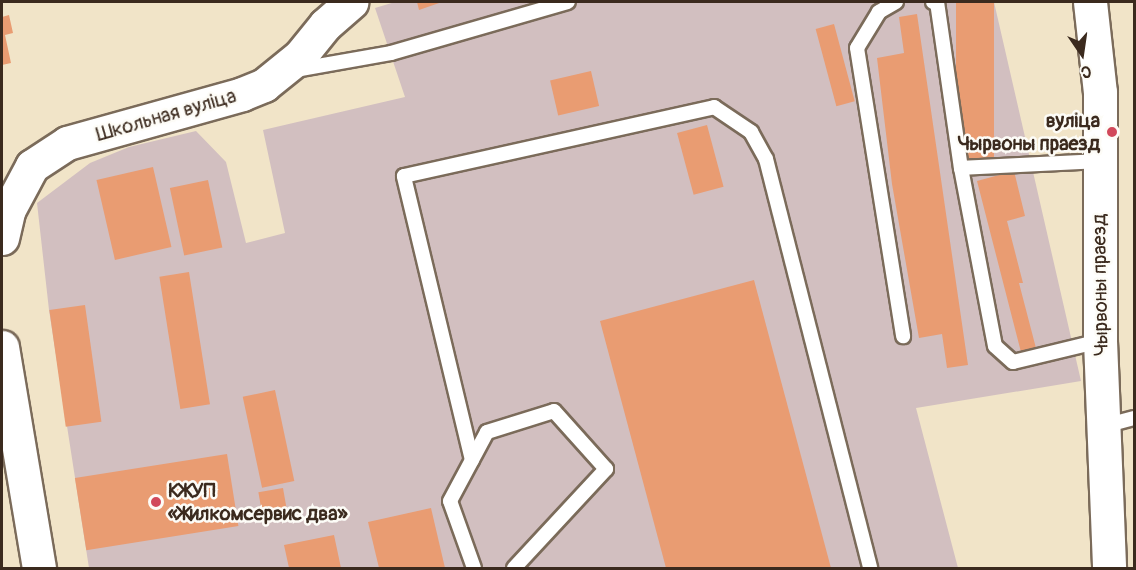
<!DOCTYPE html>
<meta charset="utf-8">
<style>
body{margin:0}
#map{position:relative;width:1136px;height:570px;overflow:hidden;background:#f1e4c8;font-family:Pangolin,sans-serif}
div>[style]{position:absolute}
.industrial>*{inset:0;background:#d2bfc0}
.building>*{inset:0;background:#e99c72;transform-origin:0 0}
.roads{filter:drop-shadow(2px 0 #7b6b5a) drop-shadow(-2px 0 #7b6b5a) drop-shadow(0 2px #7b6b5a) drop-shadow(0 -2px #7b6b5a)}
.service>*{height:14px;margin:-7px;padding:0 7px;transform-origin:7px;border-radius:7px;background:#fff}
.tertiary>*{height:33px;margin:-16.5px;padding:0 16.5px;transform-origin:16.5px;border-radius:16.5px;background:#fff}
.dots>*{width:16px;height:16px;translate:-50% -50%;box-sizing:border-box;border:3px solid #fdfcf7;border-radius:50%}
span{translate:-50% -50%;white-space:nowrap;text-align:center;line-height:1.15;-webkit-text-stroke:5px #fdfcf7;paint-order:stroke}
.street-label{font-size:20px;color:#3b2a1e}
.poi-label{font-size:20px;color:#3b2a1e;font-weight:700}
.right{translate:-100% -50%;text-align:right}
.left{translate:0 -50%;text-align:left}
.frame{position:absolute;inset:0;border:3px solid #3b2a1e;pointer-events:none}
.north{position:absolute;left:1052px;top:24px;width:60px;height:60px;-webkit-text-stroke:4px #fdfcf7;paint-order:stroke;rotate:167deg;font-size:16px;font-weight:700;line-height:24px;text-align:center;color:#3b2a1e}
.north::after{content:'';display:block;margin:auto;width:21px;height:27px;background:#3b2a1e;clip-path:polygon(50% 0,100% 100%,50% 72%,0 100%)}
</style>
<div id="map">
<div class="industrial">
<div style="clip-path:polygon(395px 2px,994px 2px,1081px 381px,916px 408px,958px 568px,89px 568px,49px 310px,37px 203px,90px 163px,129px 147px,196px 131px,226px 162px,246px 243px,285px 233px,263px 130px,405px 97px,375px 8px)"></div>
</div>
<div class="building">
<div style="clip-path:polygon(417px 2px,442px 2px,419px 10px)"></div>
<div style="left:956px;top:2px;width:38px;height:164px"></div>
<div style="clip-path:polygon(917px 14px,968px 365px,947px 368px,942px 334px,919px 338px,892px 184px,877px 58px,904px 53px,899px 17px)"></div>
<div style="clip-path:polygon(9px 15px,13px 33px,5px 35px,11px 63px,2px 65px,2px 17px)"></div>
<div style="left:834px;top:24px;width:80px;height:19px;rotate:75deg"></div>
<div style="left:591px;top:71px;width:36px;height:42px;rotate:77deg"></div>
<div style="left:707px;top:125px;width:64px;height:31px;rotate:75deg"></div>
<div style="left:153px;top:167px;width:82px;height:58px;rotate:77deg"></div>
<div style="clip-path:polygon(1014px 171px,1025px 216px,1007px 221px,1023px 283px,1019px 283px,1037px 352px,1022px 356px,977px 181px)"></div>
<div style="left:208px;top:180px;width:69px;height:39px;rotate:78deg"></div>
<div style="left:189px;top:272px;width:134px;height:30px;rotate:81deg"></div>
<div style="clip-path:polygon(754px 280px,831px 568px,666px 568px,600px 321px)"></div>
<div style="left:85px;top:305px;width:118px;height:36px;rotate:82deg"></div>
<div style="left:275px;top:390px;width:93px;height:33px;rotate:78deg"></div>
<div style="left:227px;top:454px;width:73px;height:154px;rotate:81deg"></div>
<div style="left:283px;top:488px;width:22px;height:25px;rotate:80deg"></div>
<div style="clip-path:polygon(431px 508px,445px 568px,379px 568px,368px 522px)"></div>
<div style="clip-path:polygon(334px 535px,341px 568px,289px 568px,284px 545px)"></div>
</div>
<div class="roads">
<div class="service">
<div style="left:896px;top:2px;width:20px;rotate:150deg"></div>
<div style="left:879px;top:12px;width:42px;rotate:121.4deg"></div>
<div style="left:857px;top:48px;width:292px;rotate:80.9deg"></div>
<div style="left:933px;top:2px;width:4px"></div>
<div style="left:937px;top:2px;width:168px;rotate:81.8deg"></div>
<div style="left:961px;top:168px;width:181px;rotate:79.2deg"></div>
<div style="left:995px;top:346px;width:24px;rotate:42deg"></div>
<div style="left:1013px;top:362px;width:89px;rotate:-13.6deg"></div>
<div style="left:295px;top:70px;width:97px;rotate:-10deg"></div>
<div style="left:391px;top:53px;width:184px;rotate:-16.1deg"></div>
<div style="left:961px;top:168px;width:138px;rotate:-2.9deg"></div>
<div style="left:1104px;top:426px;width:31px;rotate:-15deg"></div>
<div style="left:472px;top:460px;width:292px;rotate:-103.5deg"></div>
<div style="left:404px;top:176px;width:318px;rotate:-12.5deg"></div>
<div style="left:714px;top:107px;width:45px;rotate:34deg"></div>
<div style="left:751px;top:132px;width:31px;rotate:61deg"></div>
<div style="left:766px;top:159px;width:422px;rotate:75.7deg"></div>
<div style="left:474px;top:568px;width:71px;rotate:-109.7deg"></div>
<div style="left:450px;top:501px;width:78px;rotate:-61.8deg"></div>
<div style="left:487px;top:432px;width:70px;rotate:-17.4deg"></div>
<div style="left:554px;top:411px;width:78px;rotate:48.1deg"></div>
<div style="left:606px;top:469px;width:135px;rotate:132.9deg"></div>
</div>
<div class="tertiary">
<div style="left:1090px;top:2px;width:91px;rotate:83.7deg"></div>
<div style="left:1100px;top:92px;width:249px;rotate:90deg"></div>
<div style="left:1100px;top:341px;width:227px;rotate:87.7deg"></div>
<div style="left:2px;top:238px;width:28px;rotate:-77deg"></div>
<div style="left:8px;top:211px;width:51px;rotate:-61.9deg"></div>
<div style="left:32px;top:166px;width:42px;rotate:-33.3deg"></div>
<div style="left:67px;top:143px;width:182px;rotate:-15.6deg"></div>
<div style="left:242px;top:94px;width:24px;rotate:-22deg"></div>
<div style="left:264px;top:85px;width:46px;rotate:-38.9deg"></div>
<div style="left:300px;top:56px;width:40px;rotate:-51deg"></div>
<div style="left:325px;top:25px;width:35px;rotate:-41deg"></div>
<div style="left:2px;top:347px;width:224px;rotate:80.5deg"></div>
</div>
</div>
<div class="dots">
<div style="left:1112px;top:132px;background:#d1495b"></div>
<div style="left:156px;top:502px;background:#d1495b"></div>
</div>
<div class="street-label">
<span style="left:166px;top:115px;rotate:-16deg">Школьная вуліца</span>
<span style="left:1100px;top:285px;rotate:-91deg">Чырвоны праезд</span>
</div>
<div class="poi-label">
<span class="right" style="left:1100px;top:132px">вуліца<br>Чырвоны праезд</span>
<span class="left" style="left:168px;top:502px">КЖУП<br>«Жилкомсервис два»</span>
</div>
<div class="frame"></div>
<div class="north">С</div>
</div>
